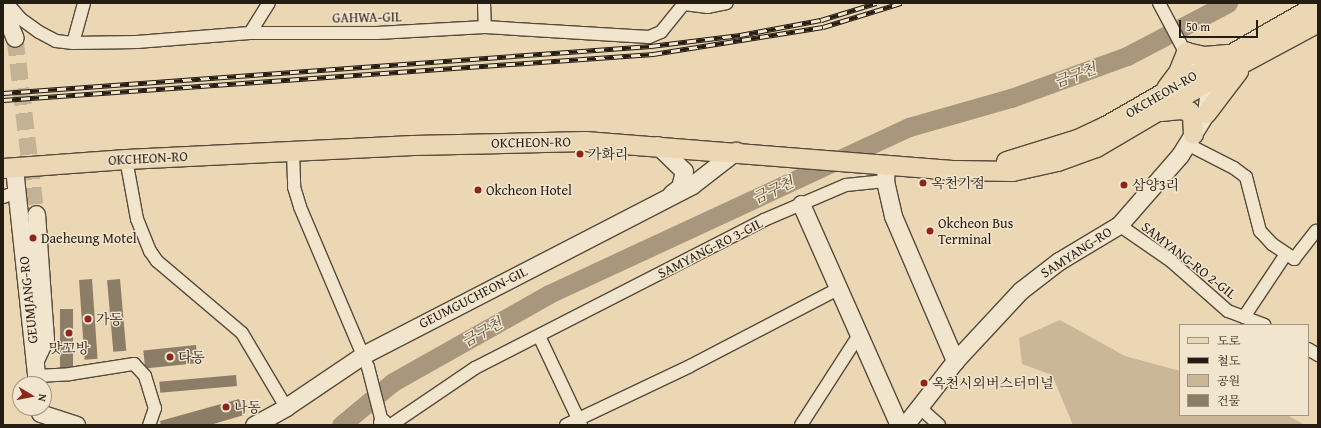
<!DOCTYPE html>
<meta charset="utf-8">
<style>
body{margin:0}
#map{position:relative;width:1321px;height:428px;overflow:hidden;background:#ebd7b4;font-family:"Gentium Book Plus","Noto Serif KR",serif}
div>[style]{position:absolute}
.green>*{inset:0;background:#c9b798}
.river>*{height:19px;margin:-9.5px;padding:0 9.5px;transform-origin:9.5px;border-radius:9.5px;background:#a8977d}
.building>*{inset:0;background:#8c7d66;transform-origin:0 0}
.secondary-tunnel>*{height:17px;margin-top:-8.5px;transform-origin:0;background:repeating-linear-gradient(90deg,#c3b294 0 17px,transparent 0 25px)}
.roads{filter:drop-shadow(1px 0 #564b3a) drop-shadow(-1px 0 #564b3a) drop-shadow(0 1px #564b3a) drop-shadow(0 -1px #564b3a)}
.street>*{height:12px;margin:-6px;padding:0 6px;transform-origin:6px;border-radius:6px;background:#f2e5ce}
.secondary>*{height:17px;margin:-8.5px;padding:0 8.5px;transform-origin:8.5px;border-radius:8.5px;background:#f2e5ce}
.primary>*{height:19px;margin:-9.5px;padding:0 9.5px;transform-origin:9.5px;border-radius:9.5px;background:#ebd7b4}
.rail>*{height:4.5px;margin-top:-2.25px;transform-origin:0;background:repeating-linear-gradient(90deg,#f2e5ce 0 9px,#251c12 0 18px);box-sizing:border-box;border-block:1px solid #251c12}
.dots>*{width:11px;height:11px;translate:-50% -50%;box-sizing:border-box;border:2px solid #f2e5ce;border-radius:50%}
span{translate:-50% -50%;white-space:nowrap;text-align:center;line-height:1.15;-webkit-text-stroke:3px #f2e5ce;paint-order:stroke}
.street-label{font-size:14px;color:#251c12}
.poi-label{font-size:14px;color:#251c12}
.left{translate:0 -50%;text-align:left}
.water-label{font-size:15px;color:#594d3d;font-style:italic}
.frame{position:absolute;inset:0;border:4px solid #251c12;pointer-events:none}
.legend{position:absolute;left:1179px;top:324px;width:130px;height:92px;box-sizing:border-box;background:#f2e5ce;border:1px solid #a09583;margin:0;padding:5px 7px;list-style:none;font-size:12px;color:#251c12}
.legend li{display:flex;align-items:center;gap:8px;height:20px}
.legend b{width:20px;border:1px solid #a09583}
.north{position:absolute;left:12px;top:376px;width:40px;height:40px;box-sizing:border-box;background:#f2e5ce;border:1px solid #a09583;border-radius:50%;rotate:100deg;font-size:11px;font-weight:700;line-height:16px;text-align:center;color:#251c12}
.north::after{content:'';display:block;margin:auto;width:14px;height:18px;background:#8f2418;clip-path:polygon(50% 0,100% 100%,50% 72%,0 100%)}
.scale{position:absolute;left:1179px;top:20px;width:79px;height:18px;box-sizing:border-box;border:2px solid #251c12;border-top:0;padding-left:5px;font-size:12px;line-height:14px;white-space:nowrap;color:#251c12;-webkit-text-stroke:3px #f2e5ce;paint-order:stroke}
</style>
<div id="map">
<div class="green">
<div style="clip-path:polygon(1060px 320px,1125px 356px,1180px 371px,1180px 415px,1287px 415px,1305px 425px,1073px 425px,1052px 375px,1022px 364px,1019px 338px)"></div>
</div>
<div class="river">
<div style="left:341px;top:425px;width:67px;rotate:-39.6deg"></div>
<div style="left:393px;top:382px;width:179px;rotate:-29.4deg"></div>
<div style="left:549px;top:294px;width:397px;rotate:-24.9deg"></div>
<div style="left:909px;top:127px;width:106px;rotate:-15.9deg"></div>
<div style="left:1011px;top:98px;width:123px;rotate:-19.9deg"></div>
<div style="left:1127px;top:56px;width:114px;rotate:-27.7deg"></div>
</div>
<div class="building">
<div style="left:92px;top:279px;width:80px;height:13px;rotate:86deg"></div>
<div style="left:120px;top:279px;width:72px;height:13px;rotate:85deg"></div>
<div style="left:60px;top:309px;width:13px;height:60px"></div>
<div style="left:196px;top:345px;width:18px;height:53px;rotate:84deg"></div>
<div style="left:236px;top:375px;width:11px;height:77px;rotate:85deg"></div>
<div style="clip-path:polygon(239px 399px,244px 415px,210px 425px,161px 425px,160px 421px)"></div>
</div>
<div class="secondary-tunnel">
<div style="left:15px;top:38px;width:177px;rotate:83.2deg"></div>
</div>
<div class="roads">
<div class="street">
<div style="left:7px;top:3px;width:21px;rotate:49deg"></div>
<div style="left:21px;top:19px;width:22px;rotate:36deg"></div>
<div style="left:39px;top:32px;width:19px;rotate:28deg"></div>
<div style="left:56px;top:41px;width:17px;rotate:7deg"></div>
<div style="left:73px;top:43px;width:64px;rotate:-0.9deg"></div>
<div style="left:137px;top:42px;width:113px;rotate:-4.6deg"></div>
<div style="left:250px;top:33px;width:127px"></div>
<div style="left:377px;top:33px;width:108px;rotate:-3.2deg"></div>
<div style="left:485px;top:27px;width:164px;rotate:3.5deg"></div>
<div style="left:649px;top:37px;width:13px;rotate:-23deg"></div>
<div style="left:661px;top:32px;width:36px;rotate:-51deg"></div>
<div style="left:684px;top:4px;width:24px;rotate:7deg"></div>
<div style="left:708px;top:7px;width:19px;rotate:-12deg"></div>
<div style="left:484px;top:3px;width:24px;rotate:88deg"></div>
<div style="left:1159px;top:3px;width:87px;rotate:62deg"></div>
<div style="left:250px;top:33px;width:36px;rotate:-58deg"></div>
<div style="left:73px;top:43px;width:41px;rotate:-74.6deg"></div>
<div style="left:1187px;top:144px;width:53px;rotate:27.1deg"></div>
<div style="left:1234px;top:168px;width:15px;rotate:37deg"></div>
<div style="left:1246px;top:177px;width:56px;rotate:75.5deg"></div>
<div style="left:1260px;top:231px;width:18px;rotate:47deg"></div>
<div style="left:1272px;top:244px;width:27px;rotate:34deg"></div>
<div style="left:1294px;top:259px;width:36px;rotate:-52deg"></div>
<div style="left:293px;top:152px;width:35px;rotate:88deg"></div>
<div style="left:294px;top:187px;width:21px;rotate:73deg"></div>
<div style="left:300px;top:207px;width:174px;rotate:67deg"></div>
<div style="left:368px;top:367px;width:57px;rotate:75.7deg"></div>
<div style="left:126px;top:159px;width:61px;rotate:79.6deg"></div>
<div style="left:137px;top:219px;width:35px;rotate:68deg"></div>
<div style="left:150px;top:251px;width:12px;rotate:55deg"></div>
<div style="left:157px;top:261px;width:111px;rotate:40.3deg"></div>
<div style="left:242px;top:333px;width:86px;rotate:59.3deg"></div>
<div style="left:3px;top:197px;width:15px;rotate:-20deg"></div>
<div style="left:1119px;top:225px;width:63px;rotate:34.7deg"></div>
<div style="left:1171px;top:261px;width:76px;rotate:41.3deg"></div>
<div style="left:1228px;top:311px;width:39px;rotate:21deg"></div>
<div style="left:1244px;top:317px;width:76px;rotate:-56.3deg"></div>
<div style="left:539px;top:336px;width:98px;rotate:64.7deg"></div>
<div style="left:1308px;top:349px;width:12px;rotate:31deg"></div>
<div style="left:37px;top:376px;width:33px;rotate:-3deg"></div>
<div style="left:70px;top:374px;width:65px;rotate:-8.9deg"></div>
<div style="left:134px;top:364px;width:16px;rotate:47deg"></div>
<div style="left:145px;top:376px;width:34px;rotate:73deg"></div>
<div style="left:155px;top:408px;width:18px;rotate:109deg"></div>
<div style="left:919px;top:407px;width:27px;rotate:42deg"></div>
<div style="left:391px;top:425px;width:102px;rotate:-34.2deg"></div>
<div style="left:475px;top:368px;width:325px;rotate:-27.1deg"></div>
<div style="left:764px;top:220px;width:89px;rotate:-23.1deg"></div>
<div style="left:846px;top:185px;width:39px;rotate:-6deg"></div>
<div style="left:566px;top:425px;width:137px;rotate:-25.4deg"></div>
<div style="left:690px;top:366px;width:167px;rotate:-27.5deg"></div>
<div style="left:801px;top:425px;width:107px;rotate:-57.2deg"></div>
</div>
<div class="secondary">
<div style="left:3px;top:9px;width:31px;rotate:68deg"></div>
<div style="left:657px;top:145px;width:37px;rotate:44deg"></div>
<div style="left:684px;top:171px;width:16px;rotate:104deg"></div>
<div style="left:680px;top:187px;width:11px;rotate:142deg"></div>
<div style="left:886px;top:164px;width:17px;rotate:93deg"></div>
<div style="left:885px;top:181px;width:36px;rotate:77deg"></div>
<div style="left:893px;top:216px;width:158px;rotate:66.8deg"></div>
<div style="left:14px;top:168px;width:217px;rotate:83.9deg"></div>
<div style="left:801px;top:204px;width:242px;rotate:66.1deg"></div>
<div style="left:35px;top:360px;width:23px;rotate:-65deg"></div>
<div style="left:45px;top:339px;width:125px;rotate:-94.1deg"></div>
<div style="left:40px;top:413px;width:38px;rotate:18deg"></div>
<div style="left:382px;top:422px;width:3px;rotate:72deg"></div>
<div style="left:254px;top:425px;width:37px;rotate:-29deg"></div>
<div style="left:286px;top:407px;width:93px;rotate:-34deg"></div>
<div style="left:363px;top:355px;width:370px;rotate:-27.3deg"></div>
<div style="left:692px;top:185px;width:56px;rotate:-37.7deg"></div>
<div style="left:905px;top:425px;width:81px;rotate:-52deg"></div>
<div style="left:955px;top:361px;width:96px;rotate:-47.1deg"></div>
<div style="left:1020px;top:291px;width:49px;rotate:-37.6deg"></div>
<div style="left:1059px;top:261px;width:70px;rotate:-31deg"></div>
<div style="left:1119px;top:225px;width:93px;rotate:-48.9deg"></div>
<div style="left:1180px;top:155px;width:49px;rotate:-58.2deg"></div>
<div style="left:1206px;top:113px;width:17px;rotate:-83deg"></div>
<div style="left:1208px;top:96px;width:13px;rotate:-113deg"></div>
</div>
<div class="primary">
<div style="left:1166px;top:88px;width:20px;rotate:-53deg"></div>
<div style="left:1178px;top:72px;width:22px;rotate:-68deg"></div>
<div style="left:1186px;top:52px;width:18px;rotate:13deg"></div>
<div style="left:1204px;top:56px;width:23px;rotate:-5deg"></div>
<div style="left:1161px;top:111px;width:19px;rotate:-6deg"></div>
<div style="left:1180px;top:109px;width:9px;rotate:13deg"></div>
<div style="left:1189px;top:111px;width:5px;rotate:53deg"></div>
<div style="left:1192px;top:115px;width:19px;rotate:87deg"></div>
<div style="left:1206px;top:113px;width:53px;rotate:-52.7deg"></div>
<div style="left:1006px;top:161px;width:74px;rotate:-17.2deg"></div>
<div style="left:1077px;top:139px;width:31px;rotate:-25deg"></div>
<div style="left:1105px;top:126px;width:245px;rotate:-29.8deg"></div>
<div style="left:3px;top:168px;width:123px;rotate:-4.2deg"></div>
<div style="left:126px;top:159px;width:287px;rotate:-2.8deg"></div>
<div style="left:413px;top:145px;width:172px;rotate:-1.3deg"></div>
<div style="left:585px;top:141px;width:371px;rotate:4.5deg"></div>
<div style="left:955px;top:170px;width:57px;rotate:1deg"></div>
<div style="left:1012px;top:171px;width:46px;rotate:-12.5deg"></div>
<div style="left:1057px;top:161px;width:41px;rotate:-19.7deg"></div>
<div style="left:1096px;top:147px;width:124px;rotate:-30.5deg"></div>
<div style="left:1203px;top:84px;width:131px;rotate:-28.3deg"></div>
</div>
</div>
<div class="rail">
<div style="left:3px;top:93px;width:650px;rotate:-4.15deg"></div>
<div style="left:651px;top:46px;width:90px;rotate:-7deg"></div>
<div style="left:740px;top:35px;width:82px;rotate:-10.5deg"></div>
<div style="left:821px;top:20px;width:58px;rotate:-17.2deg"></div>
<div style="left:3px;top:100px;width:652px;rotate:-4.05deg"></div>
<div style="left:653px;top:54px;width:172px;rotate:-9deg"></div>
<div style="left:823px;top:27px;width:82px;rotate:-17.1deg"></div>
</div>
<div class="dots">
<div style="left:580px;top:154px;background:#8f2418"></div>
<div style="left:923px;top:183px;background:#8f2418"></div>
<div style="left:1124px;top:185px;background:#8f2418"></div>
<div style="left:478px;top:190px;background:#8f2418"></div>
<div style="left:930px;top:231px;background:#8f2418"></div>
<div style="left:33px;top:238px;background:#8f2418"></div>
<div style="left:88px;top:319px;background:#8f2418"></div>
<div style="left:69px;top:333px;background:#8f2418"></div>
<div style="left:170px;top:357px;background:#8f2418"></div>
<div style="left:924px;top:383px;background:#8f2418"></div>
<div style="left:226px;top:407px;background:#8f2418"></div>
</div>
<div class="street-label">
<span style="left:367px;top:17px;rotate:-1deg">GAHWA-GIL</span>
<span style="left:1161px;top:94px;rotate:-30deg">OKCHEON-RO</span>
<span style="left:531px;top:142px;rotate:-1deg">OKCHEON-RO</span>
<span style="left:148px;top:158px;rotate:-3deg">OKCHEON-RO</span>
<span style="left:710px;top:248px;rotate:-27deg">SAMYANG-RO 3-GIL</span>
<span style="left:1076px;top:252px;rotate:-33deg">SAMYANG-RO</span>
<span style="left:1189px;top:260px;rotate:38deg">SAMYANG-RO 2-GIL</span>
<span style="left:473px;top:297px;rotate:-27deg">GEUMGUCHEON-GIL</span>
<span style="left:28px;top:300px;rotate:-96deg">GEUMJANG-RO</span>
</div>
<div class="poi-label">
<span class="left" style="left:588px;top:154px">가화리</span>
<span class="left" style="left:931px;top:183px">옥천기점</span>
<span class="left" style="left:1132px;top:185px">삼양3리</span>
<span class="left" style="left:486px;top:190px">Okcheon Hotel</span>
<span class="left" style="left:938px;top:231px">Okcheon Bus<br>Terminal</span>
<span class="left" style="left:41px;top:238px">Daeheung Motel</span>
<span class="left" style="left:96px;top:319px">가동</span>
<span style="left:69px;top:348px">맛꼬방</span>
<span class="left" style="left:178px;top:357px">다동</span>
<span class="left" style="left:932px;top:383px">옥천시외버스터미널</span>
<span class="left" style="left:234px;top:407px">나동</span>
</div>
<div class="water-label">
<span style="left:1075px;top:75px;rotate:-20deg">금구천</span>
<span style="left:773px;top:190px;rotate:-25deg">금구천</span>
<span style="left:482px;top:332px;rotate:-29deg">금구천</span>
</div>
<div class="frame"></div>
<ul class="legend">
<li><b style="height:5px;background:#ebd7b4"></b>도로</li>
<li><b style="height:5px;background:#251c12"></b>철도</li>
<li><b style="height:11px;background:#c9b798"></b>공원</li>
<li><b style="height:11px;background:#8c7d66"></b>건물</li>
</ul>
<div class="north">N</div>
<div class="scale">50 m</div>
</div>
